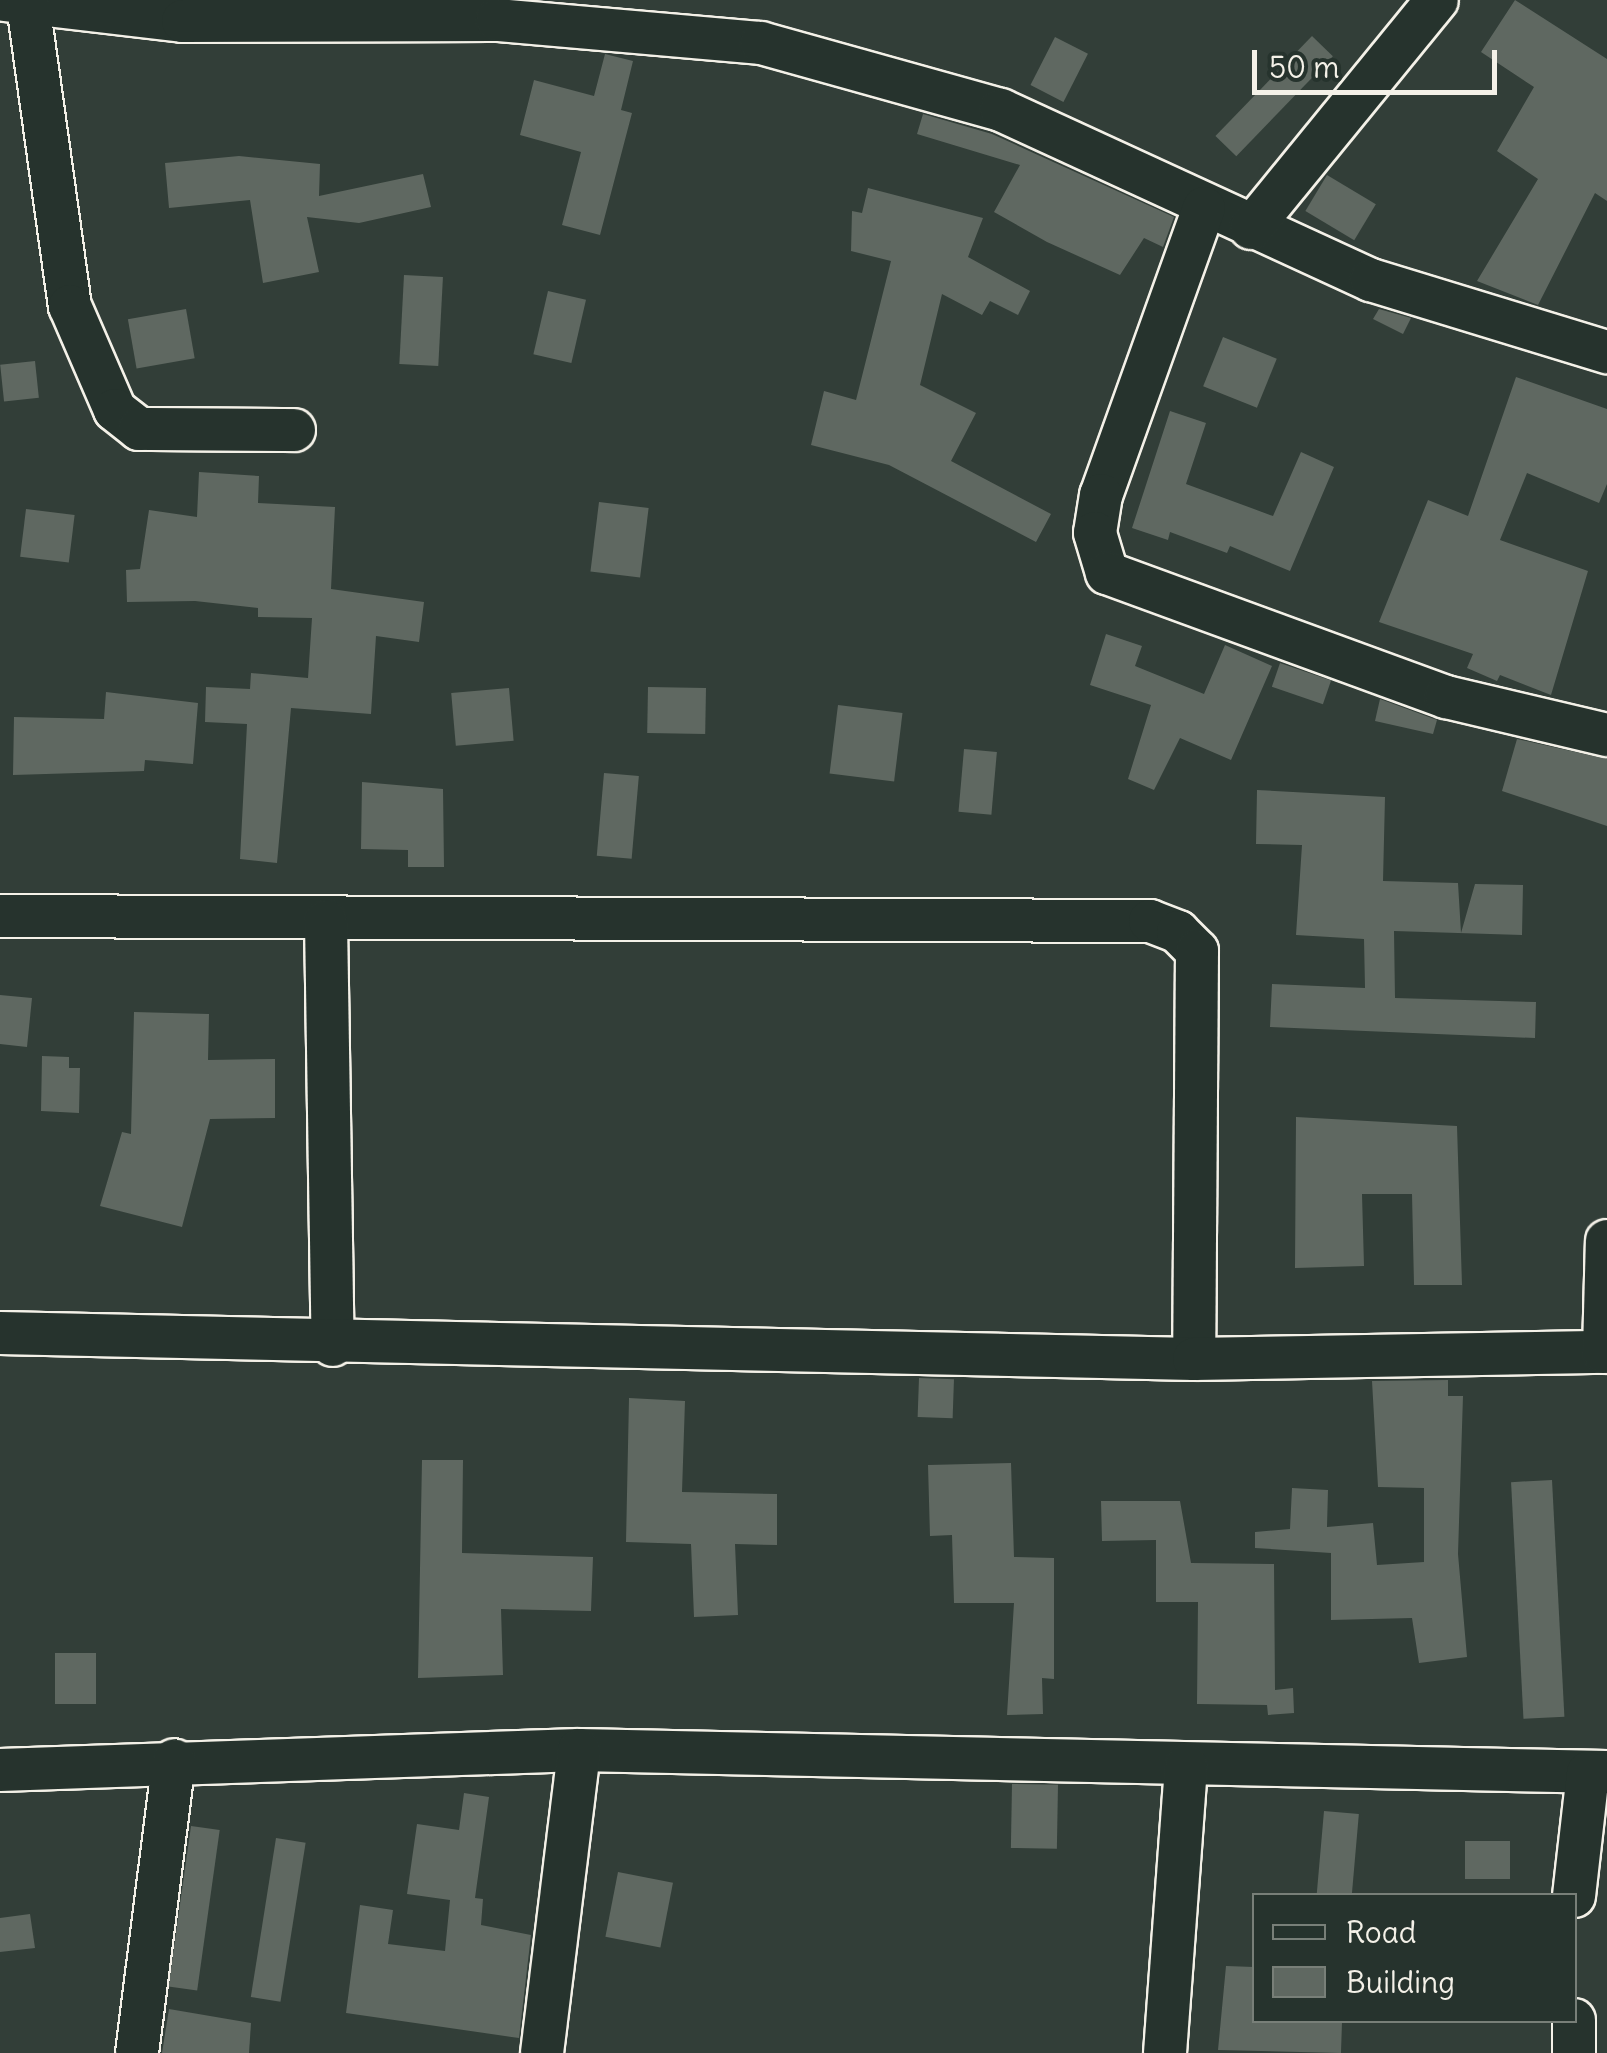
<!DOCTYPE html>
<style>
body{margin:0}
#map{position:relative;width:1607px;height:2053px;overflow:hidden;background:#323e38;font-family:Delius,sans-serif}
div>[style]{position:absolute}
.building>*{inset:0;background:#5f6861;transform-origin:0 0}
.roads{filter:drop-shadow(2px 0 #f4f1e8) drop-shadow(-2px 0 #f4f1e8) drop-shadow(0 2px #f4f1e8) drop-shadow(0 -2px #f4f1e8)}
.minor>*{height:42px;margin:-21px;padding:0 21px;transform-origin:21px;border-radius:21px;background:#26332d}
span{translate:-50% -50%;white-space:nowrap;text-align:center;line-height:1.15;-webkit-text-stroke:8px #26332d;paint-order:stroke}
.legend{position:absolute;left:1252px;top:1893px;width:325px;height:130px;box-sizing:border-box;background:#26332d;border:2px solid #787f78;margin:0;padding:12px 18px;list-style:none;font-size:30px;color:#f4f1e8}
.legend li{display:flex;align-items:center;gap:20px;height:50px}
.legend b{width:50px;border:2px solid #787f78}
.scale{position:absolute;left:1252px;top:50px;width:245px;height:45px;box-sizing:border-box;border:5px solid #f4f1e8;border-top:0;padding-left:12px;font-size:30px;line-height:35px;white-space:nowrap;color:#f4f1e8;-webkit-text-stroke:8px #26332d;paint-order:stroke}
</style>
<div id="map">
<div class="building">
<div style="clip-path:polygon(1515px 0,1607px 59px,1607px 201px,1595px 193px,1538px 305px,1477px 281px,1538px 179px,1497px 151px,1534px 87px,1481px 52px)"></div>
<div style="left:1312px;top:36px;width:29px;height:139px;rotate:44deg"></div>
<div style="left:1055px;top:37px;width:37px;height:54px;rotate:27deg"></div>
<div style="clip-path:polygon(605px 54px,633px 61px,621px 110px,632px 113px,600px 235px,562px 225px,581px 152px,520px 135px,534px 80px,594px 96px)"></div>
<div style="clip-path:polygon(923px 114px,992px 134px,1174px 217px,1163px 247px,1144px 238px,1120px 275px,1047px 242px,994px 212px,1020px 165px,917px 134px)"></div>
<div style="clip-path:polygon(239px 156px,320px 164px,319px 196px,423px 174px,431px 207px,359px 223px,307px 217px,319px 272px,263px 283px,250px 200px,169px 208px,165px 163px)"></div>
<div style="left:1327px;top:175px;width:57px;height:42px;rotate:31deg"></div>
<div style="clip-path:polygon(868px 188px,983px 218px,968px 257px,1030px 291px,1018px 315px,990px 301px,982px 315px,942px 294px,920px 385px,976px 413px,951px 461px,1051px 514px,1036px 542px,889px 465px,811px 445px,824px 391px,856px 400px,891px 261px,851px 251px,852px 211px,862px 213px)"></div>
<div style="left:404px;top:275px;width:39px;height:89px;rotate:3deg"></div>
<div style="left:548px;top:291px;width:39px;height:65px;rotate:13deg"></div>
<div style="left:186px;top:309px;width:50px;height:59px;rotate:80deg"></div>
<div style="clip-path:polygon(1379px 309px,1411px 318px,1403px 334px,1373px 319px)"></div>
<div style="left:1223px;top:337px;width:58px;height:53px;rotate:22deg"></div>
<div style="left:35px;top:361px;width:37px;height:35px;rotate:84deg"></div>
<div style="clip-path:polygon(1516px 377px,1607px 409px,1607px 484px,1599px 503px,1527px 473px,1500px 540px,1588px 571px,1551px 695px,1500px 675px,1497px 681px,1467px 668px,1473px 654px,1379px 622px,1428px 500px,1468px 516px)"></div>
<div style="clip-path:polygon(1170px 411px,1206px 423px,1186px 484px,1273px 516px,1301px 452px,1334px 467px,1290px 571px,1230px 546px,1227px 553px,1170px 532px,1168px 540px,1132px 528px)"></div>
<div style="clip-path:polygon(199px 472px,259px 476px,258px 503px,335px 507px,331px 589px,424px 602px,419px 642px,376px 636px,371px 714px,291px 708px,277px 863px,240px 859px,247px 724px,205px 722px,206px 687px,250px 689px,251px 673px,308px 678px,312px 618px,258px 617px,258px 608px,195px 601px,127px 602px,126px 570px,140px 569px,149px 510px,197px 517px)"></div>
<div style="left:599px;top:502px;width:50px;height:70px;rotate:7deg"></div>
<div style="left:26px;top:509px;width:49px;height:48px;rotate:7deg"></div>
<div style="clip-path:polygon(1106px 634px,1142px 646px,1135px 666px,1204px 694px,1225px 645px,1272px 666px,1231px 760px,1180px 738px,1154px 790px,1128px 779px,1151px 705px,1090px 685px)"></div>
<div style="left:1280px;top:663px;width:54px;height:25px;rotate:19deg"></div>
<div style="left:648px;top:687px;width:58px;height:46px;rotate:1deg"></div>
<div style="left:509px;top:688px;width:53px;height:58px;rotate:85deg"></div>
<div style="clip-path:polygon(106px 692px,198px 703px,193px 764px,145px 760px,144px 771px,13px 775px,14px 717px,104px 719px)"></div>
<div style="clip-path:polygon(1380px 699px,1437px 720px,1433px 734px,1375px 721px)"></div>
<div style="left:838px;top:705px;width:65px;height:69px;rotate:7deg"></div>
<div style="clip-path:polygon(1517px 739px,1607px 759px,1607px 826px,1502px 791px)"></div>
<div style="left:964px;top:749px;width:33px;height:63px;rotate:5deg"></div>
<div style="left:604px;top:773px;width:35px;height:83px;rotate:5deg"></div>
<div style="clip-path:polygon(362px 782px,443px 789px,444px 867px,408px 867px,408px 850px,361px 849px)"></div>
<div style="clip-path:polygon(1257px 790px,1385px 797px,1383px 881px,1458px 883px,1461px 933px,1475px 884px,1523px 885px,1522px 935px,1394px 931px,1395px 998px,1536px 1002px,1535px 1038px,1270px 1027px,1272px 984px,1365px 988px,1364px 939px,1296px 935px,1302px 845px,1256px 844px)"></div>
<div style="clip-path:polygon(0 995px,32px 998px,27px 1047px,0 1044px)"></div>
<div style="clip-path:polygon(134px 1012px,209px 1014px,208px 1060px,275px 1059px,275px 1118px,210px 1119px,182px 1227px,100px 1206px,122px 1132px,131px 1134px)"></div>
<div style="clip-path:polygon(42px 1056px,69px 1057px,69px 1068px,80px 1068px,79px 1113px,41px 1111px)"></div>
<div style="clip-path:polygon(1296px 1117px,1457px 1126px,1462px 1285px,1414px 1285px,1412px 1194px,1362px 1194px,1364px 1266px,1295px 1268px)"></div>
<div style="left:919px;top:1378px;width:35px;height:39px;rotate:2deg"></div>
<div style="clip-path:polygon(1448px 1380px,1448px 1396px,1463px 1396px,1458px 1554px,1467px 1657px,1419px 1663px,1412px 1618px,1331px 1620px,1331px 1553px,1255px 1548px,1255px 1532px,1290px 1529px,1292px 1488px,1328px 1490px,1327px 1527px,1373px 1523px,1377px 1565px,1424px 1562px,1424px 1488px,1378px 1487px,1372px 1381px)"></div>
<div style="clip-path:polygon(629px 1398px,685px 1401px,682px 1492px,777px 1494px,777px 1545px,735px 1544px,738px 1615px,694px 1617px,691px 1544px,626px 1542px)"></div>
<div style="clip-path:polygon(422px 1460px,463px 1460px,462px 1553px,593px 1557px,591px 1611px,501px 1609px,503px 1675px,418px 1678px)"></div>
<div style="clip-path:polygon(1011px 1463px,1014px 1557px,1054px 1558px,1054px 1679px,1042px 1678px,1043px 1714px,1007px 1715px,1014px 1603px,954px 1603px,952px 1535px,930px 1536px,928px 1465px)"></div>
<div style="left:1552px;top:1480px;width:237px;height:41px;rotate:87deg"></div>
<div style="clip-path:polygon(1101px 1501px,1180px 1501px,1191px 1563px,1274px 1564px,1275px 1690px,1293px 1688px,1294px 1713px,1268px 1715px,1267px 1705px,1197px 1704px,1198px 1602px,1156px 1602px,1156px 1540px,1102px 1541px)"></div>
<div style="left:55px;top:1653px;width:41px;height:51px"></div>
<div style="left:1012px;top:1784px;width:46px;height:64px;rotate:1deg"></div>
<div style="clip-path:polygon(464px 1793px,489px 1797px,475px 1898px,483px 1899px,481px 1925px,531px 1935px,519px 2038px,346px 2013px,360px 1905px,393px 1910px,388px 1944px,445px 1951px,450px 1900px,407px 1894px,417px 1824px,459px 1830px)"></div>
<div style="left:1324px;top:1811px;width:35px;height:85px;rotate:5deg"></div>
<div style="left:191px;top:1826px;width:29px;height:162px;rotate:8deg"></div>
<div style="left:276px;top:1838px;width:30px;height:161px;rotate:9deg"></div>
<div style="left:1465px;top:1841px;width:45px;height:38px"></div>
<div style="left:618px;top:1872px;width:56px;height:66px;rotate:11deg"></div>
<div style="clip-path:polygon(30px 1914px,35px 1948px,0 1952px,0 1918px)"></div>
<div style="clip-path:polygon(1226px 1966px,1254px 1967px,1254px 2020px,1342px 2022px,1341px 2053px,1218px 2050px)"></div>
<div style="clip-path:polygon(169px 2009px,251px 2023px,249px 2053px,162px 2053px)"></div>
</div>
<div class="roads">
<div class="minor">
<div style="left:4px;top:0;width:180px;rotate:6.7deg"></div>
<div style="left:183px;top:21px;width:314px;rotate:-0.2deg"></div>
<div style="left:497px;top:20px;width:265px;rotate:5deg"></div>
<div style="left:761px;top:43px;width:249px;rotate:15.6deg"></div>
<div style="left:1001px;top:110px;width:407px;rotate:24.7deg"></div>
<div style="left:1371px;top:280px;width:247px;rotate:17deg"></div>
<div style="left:28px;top:4px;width:305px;rotate:82.1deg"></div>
<div style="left:70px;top:306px;width:113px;rotate:66.6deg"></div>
<div style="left:115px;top:410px;width:31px;rotate:38deg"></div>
<div style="left:139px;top:429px;width:155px;rotate:0.4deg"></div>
<div style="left:1204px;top:208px;width:305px;rotate:109.7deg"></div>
<div style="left:1101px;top:495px;width:38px;rotate:99deg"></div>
<div style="left:1095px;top:533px;width:42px;rotate:73.3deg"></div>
<div style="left:1107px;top:573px;width:361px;rotate:20.1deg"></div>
<div style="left:1446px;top:697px;width:165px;rotate:13.3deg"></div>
<div style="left:1251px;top:228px;width:294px;rotate:-50.8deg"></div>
<div style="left:0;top:916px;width:1150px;rotate:0.25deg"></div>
<div style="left:1150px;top:921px;width:30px;rotate:21deg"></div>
<div style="left:1178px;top:932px;width:27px;rotate:45deg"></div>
<div style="left:1197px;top:951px;width:408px;rotate:90.4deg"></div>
<div style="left:326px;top:921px;width:424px;rotate:89.1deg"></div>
<div style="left:0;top:1333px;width:1194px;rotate:1.25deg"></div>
<div style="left:1194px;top:1359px;width:413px;rotate:-1deg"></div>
<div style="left:1604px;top:1352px;width:111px;rotate:-88.5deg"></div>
<div style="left:0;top:1770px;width:579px;rotate:-1.98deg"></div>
<div style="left:579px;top:1750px;width:1028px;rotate:1.23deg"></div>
<div style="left:1574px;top:1896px;width:124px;rotate:-83.5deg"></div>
<div style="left:1574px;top:2020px;width:33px;rotate:90deg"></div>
<div style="left:137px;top:2053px;width:295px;rotate:-82.8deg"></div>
<div style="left:542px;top:2053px;width:305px;rotate:-83deg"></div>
<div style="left:1165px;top:2053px;width:288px;rotate:-85.8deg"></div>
</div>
</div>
<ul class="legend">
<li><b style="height:12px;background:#26332d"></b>Road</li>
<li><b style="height:28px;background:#5f6861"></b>Building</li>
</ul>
<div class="scale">50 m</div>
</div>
